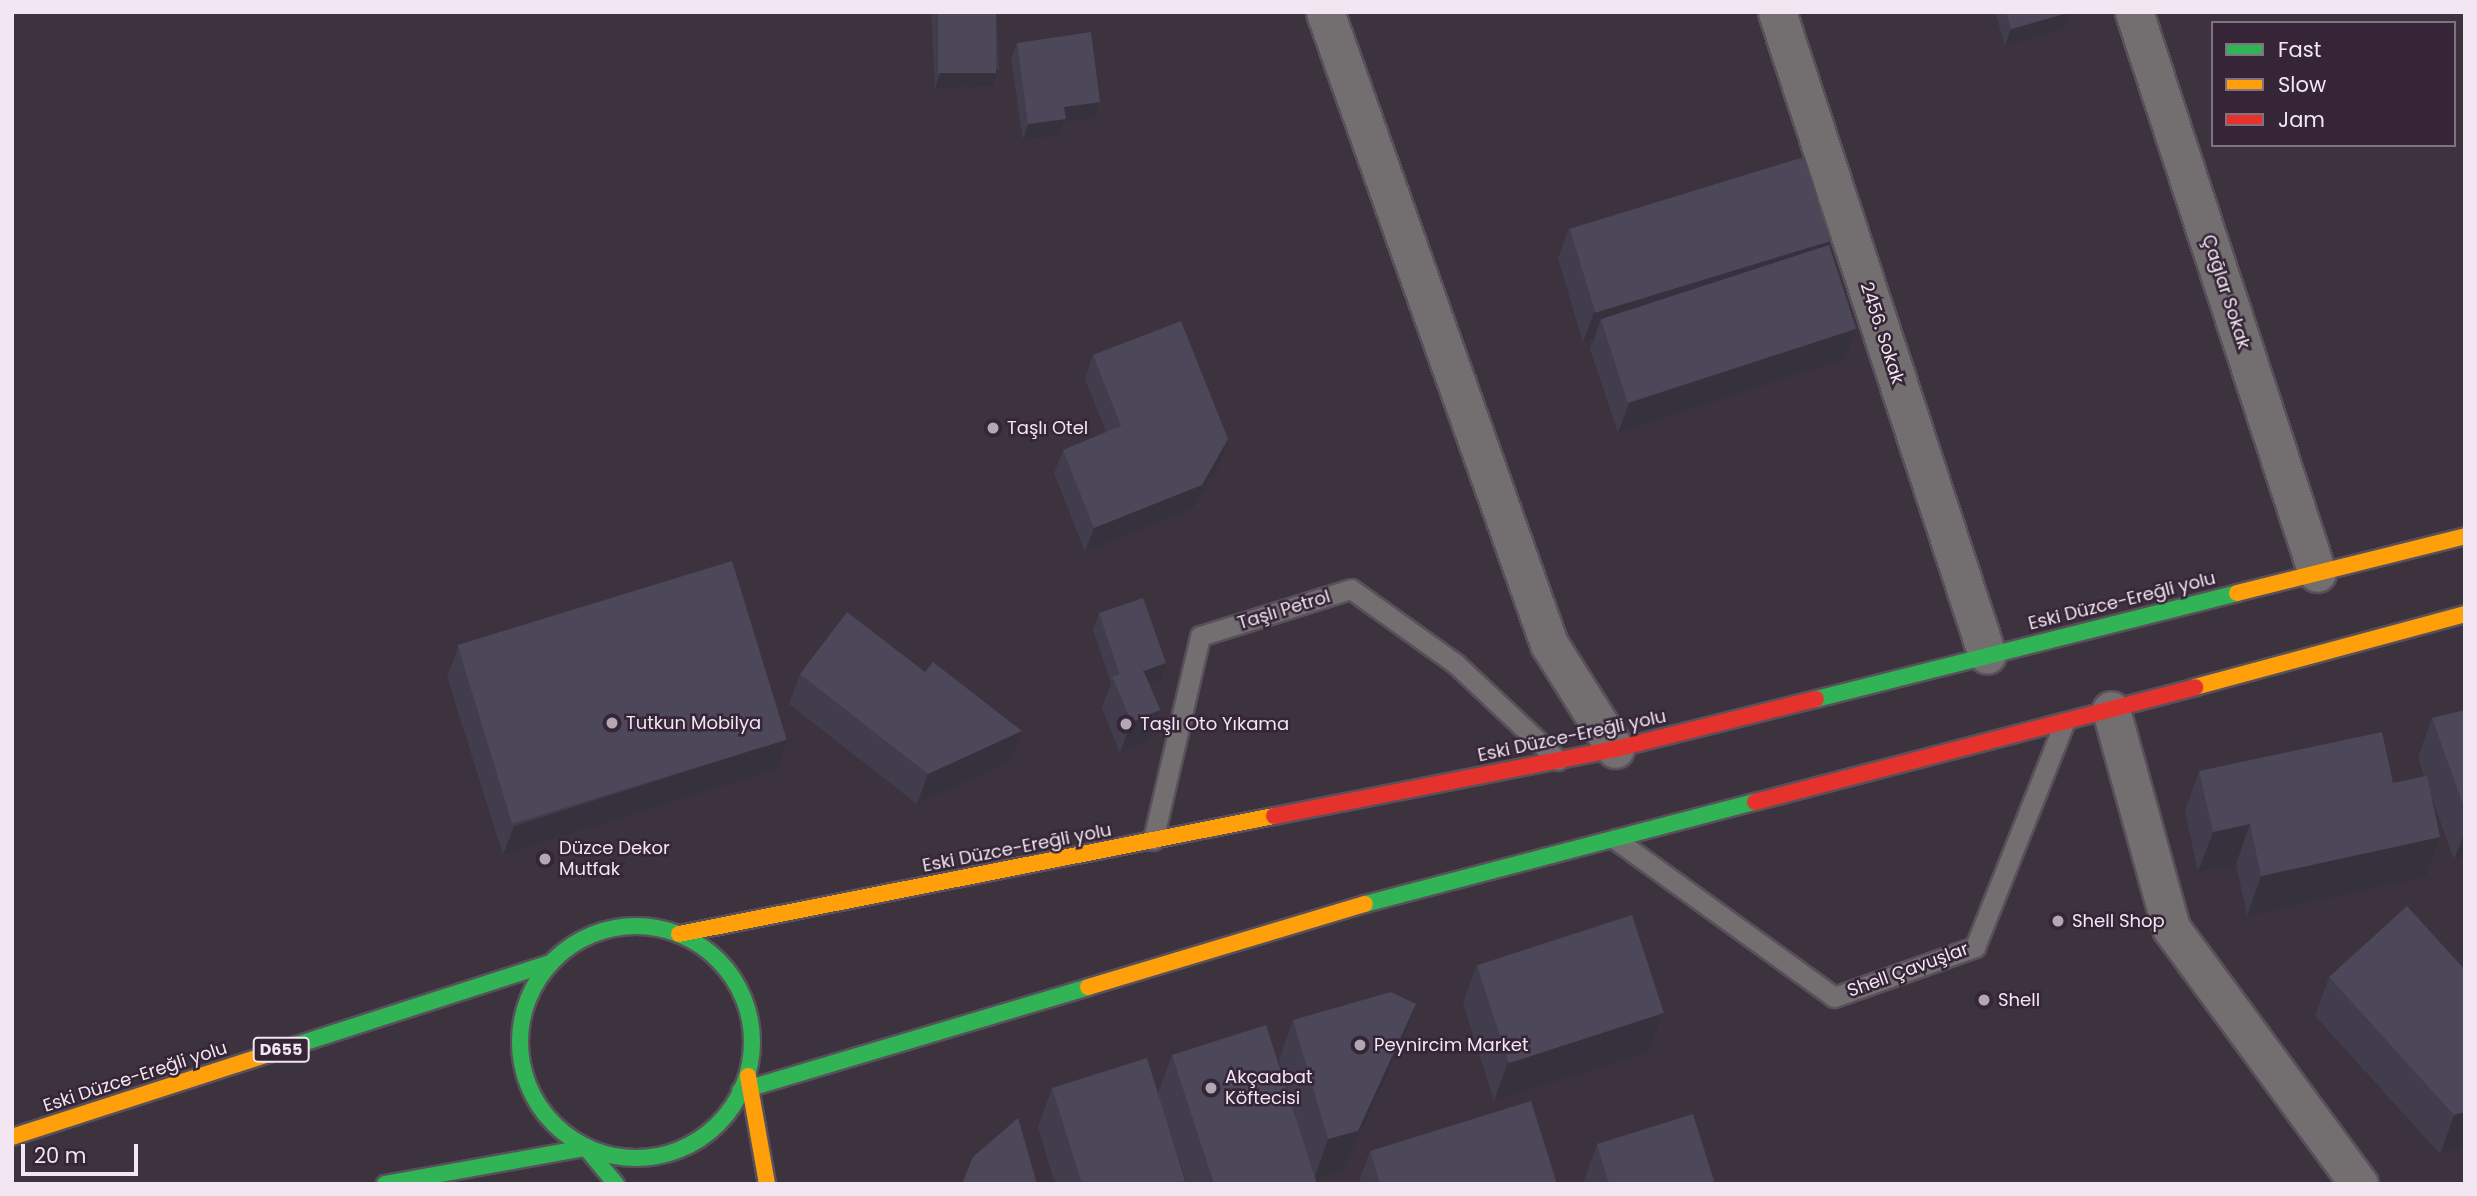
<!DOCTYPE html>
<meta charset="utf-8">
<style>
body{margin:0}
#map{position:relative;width:2477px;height:1196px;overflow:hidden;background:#3c333e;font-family:Poppins,sans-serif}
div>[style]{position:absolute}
.roads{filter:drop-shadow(2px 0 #58505a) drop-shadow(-2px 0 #58505a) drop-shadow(0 2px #58505a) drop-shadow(0 -2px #58505a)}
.lane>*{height:19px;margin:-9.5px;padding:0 9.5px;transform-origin:9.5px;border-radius:9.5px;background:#736e70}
.street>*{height:37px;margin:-18.5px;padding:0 18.5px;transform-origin:18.5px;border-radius:18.5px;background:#736e70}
.fast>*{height:16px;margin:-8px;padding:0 8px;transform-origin:8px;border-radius:8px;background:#30b455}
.fast>.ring{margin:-8px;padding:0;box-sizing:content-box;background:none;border:16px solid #30b455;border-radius:50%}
.slow>*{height:16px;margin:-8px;padding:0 8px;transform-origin:8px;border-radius:8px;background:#ff9f0a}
.jam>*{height:16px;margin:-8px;padding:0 8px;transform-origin:8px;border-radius:8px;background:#e5322d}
.wall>*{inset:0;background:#413d4d}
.shaded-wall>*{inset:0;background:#35323e}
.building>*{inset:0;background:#4c4759;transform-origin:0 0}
.dots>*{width:19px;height:19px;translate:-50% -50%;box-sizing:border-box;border:4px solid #362537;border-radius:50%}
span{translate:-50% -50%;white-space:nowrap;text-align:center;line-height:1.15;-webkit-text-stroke:5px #362537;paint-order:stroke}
.shield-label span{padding:2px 5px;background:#362537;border:2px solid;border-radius:5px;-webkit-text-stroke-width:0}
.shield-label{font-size:16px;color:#f1e6f1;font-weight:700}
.street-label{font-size:18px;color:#f1e6f1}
.poi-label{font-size:18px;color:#f1e6f1}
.left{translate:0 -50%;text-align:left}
.frame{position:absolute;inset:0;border:14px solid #f1e6f1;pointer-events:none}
.legend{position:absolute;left:2211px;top:21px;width:245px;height:126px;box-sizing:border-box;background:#362537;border:2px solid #817281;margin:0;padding:9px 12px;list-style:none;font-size:21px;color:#f1e6f1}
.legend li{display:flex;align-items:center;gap:14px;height:35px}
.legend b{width:35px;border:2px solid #817281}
.scale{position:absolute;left:21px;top:1144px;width:117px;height:32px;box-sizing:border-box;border:4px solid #f1e6f1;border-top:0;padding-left:9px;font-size:21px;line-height:24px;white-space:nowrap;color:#f1e6f1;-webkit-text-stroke:5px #362537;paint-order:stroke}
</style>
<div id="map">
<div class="roads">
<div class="lane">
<div style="left:1615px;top:839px;width:270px;rotate:35.8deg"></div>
<div style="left:1834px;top:997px;width:150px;rotate:-19.5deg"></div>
<div style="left:1975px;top:947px;width:241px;rotate:-68.3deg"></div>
<div style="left:1153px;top:840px;width:209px;rotate:-77deg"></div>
<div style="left:1200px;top:636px;width:158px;rotate:-17.3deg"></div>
<div style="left:1351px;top:589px;width:129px;rotate:35.5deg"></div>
<div style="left:1456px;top:664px;width:140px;rotate:43.3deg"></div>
</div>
<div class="street">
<div style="left:1325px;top:12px;width:671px;rotate:70.48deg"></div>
<div style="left:1549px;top:644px;width:124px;rotate:57.8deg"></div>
<div style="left:1777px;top:12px;width:676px;rotate:71.91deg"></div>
<div style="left:2134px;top:12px;width:590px;rotate:71.93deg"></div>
<div style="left:2111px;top:710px;width:226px;rotate:74.6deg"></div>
<div style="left:2171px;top:928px;width:318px;rotate:53.7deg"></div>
</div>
<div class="fast">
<div style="left:1816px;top:699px;width:434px;rotate:-14.1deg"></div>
<div style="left:1365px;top:904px;width:403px;rotate:-14.7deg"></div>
<div class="ring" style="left:520px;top:926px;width:216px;height:216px"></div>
<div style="left:278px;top:1051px;width:286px;rotate:-17.9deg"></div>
<div style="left:740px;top:1091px;width:363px;rotate:-16.6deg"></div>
<div style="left:586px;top:1148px;width:47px;rotate:50.2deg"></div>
<div style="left:385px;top:1184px;width:204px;rotate:-10.2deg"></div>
</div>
<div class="slow">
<div style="left:2237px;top:593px;width:235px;rotate:-14deg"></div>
<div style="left:2195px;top:687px;width:280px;rotate:-15.1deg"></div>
<div style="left:679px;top:934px;width:607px;rotate:-11.22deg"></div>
<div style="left:1088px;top:987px;width:289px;rotate:-16.7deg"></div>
<div style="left:748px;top:1076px;width:110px;rotate:80deg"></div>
<div style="left:12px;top:1137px;width:280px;rotate:-17.9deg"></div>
</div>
<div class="jam">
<div style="left:1755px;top:802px;width:455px;rotate:-14.6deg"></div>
<div style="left:1274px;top:816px;width:348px;rotate:-11.1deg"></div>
<div style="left:1615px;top:749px;width:207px;rotate:-14deg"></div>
</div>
</div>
<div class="wall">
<div style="clip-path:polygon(931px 12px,996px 12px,999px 70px,993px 86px,935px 89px)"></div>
<div style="clip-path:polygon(1995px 12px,2071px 12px,2065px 28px,2005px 46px)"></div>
<div style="clip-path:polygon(1017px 43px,1100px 102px,1094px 118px,1064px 122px,1060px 135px,1023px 140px,1011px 59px)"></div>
<div style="clip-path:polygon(1569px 228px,1830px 241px,1828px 246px,1845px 359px,1618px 433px,1590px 349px,1594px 339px,1583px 342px,1558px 258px)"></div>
<div style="clip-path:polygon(1093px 355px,1220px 463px,1193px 509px,1085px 552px,1054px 473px,1063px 450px,1106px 432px,1085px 379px)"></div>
<div style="clip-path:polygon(1099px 613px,1160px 680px,1149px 683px,1160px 710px,1150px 740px,1120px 753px,1102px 708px,1111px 683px,1093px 630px)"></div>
<div style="clip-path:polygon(458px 647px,777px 769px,503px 855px,447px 677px)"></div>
<div style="clip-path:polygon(800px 674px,1011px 761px,917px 804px,789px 704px)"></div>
<div style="clip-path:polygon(2465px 710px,2465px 857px,2454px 860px,2431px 795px,2440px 837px,2426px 877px,2247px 916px,2236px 864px,2198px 872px,2185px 811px,2199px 771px,2393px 783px,2424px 776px,2418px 757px,2432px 718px)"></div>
<div style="clip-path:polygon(1477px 964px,1663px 1013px,1649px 1052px,1494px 1101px,1463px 1003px)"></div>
<div style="clip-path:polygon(2465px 970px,2465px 1147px,2440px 1154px,2315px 1016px,2329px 977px)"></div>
<div style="clip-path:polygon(1416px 1004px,1402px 1043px,1343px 1170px,1315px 1178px,1317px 1184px,1187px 1184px,1167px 1121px,1186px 1184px,1055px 1184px,1038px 1127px,1052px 1088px,1158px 1093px,1172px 1055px,1296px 1117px,1279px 1060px,1293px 1020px)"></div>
<div style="clip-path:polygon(1597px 1144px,1715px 1184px,1583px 1184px)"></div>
<div style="clip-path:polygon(1370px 1151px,1557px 1184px,1358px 1184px)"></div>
</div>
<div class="shaded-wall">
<div style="clip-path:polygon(2071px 12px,2065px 28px,2005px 46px,2011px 29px)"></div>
<div style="clip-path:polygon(999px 70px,993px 86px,935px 89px,940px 73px)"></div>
<div style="clip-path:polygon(1100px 102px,1094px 118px,1064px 122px,1060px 135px,1023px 140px,1028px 124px,1064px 107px)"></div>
<div style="clip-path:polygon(1830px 241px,1819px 270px,1601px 319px,1594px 339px,1583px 342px,1594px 312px)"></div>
<div style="clip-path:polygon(1856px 329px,1845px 359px,1618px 433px,1629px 403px)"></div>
<div style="clip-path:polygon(1228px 439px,1220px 463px,1193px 509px,1085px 552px,1094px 528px)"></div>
<div style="clip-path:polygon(1166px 663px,1160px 680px,1119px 694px,1121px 679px)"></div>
<div style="clip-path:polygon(1160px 710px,1150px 740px,1120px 753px,1131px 723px)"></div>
<div style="clip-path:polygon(1022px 731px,1011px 761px,917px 804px,928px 774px)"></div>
<div style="clip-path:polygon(788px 739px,777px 769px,503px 855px,514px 826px)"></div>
<div style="clip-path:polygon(2250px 824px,2236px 864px,2198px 872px,2213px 832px)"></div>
<div style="clip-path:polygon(2465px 831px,2465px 857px,2454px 860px)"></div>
<div style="clip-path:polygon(2440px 837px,2426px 877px,2247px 916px,2261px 876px)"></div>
<div style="clip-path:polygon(1416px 1004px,1402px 1043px,1343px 1170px,1314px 1179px,1328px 1139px)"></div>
<div style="clip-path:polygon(1663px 1013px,1649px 1052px,1494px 1101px,1508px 1062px)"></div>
<div style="clip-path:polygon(2465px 1112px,2465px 1147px,2440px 1154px,2454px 1115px)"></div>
</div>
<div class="building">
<div style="left:938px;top:12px;width:58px;height:61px"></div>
<div style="clip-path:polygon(2006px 12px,2071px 12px,2011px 29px)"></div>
<div style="clip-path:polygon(1091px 32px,1100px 102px,1064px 107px,1066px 119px,1028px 124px,1017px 43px)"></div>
<div style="left:1804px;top:157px;width:88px;height:245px;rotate:73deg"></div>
<div style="left:1829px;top:245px;width:88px;height:240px;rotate:72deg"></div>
<div style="clip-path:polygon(1181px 321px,1228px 439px,1202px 485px,1094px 528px,1063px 450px,1121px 426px,1093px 355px)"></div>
<div style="left:732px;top:561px;width:187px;height:287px;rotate:73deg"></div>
<div style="clip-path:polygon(1143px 598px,1166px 663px,1144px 671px,1141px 665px,1120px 675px,1099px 613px)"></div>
<div style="clip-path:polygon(847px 612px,925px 672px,933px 662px,1022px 731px,928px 774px,800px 674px)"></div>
<div style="left:1141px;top:665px;width:49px;height:31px;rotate:67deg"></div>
<div style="clip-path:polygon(2465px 710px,2465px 810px,2432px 718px)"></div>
<div style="clip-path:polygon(2382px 732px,2393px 783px,2427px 776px,2440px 837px,2261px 876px,2250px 824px,2213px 832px,2199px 771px)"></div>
<div style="clip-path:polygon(2407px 906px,2465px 970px,2465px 1112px,2454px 1115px,2329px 977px)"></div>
<div style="left:1632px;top:915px;width:103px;height:163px;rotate:72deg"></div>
<div style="clip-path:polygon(1391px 992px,1416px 1004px,1358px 1131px,1328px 1139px,1293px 1020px)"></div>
<div style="clip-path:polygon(1266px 1025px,1317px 1184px,1214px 1184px,1172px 1055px)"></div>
<div style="clip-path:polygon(1147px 1058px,1186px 1184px,1082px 1184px,1052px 1088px)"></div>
<div style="clip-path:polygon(1531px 1101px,1557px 1184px,1380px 1184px,1370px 1151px)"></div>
<div style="clip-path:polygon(1693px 1114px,1715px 1184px,1609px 1184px,1597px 1144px)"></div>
<div style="clip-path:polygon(1018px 1118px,1037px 1184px,962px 1184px,973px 1157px)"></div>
</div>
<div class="dots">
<div style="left:993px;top:428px;background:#b2a7b2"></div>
<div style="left:612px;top:723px;background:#b2a7b2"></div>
<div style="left:1126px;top:724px;background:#b2a7b2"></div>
<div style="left:545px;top:859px;background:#b2a7b2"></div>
<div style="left:2058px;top:921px;background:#b2a7b2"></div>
<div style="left:1984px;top:1000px;background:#b2a7b2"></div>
<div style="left:1360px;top:1045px;background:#b2a7b2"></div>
<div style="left:1211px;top:1088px;background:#b2a7b2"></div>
</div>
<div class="shield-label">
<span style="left:281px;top:1050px">D655</span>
</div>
<div class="street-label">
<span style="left:2226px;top:292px;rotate:72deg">Çağlar Sokak</span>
<span style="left:1882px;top:333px;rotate:72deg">2456. Sokak</span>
<span style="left:2122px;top:601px;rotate:-14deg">Eski Düzce-Ereğli yolu</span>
<span style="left:1284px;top:610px;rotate:-17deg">Taşlı Petrol</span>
<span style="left:1572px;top:736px;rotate:-12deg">Eski Düzce-Ereğli yolu</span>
<span style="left:1017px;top:848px;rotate:-11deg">Eski Düzce-Ereğli yolu</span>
<span style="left:1908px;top:970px;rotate:-20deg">Shell Çavuşlar</span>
<span style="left:135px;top:1077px;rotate:-18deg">Eski Düzce-Ereğli yolu</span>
</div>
<div class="poi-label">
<span class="left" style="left:1007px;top:428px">Taşlı Otel</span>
<span class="left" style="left:626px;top:723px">Tutkun Mobilya</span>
<span class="left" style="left:1140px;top:724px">Taşlı Oto Yıkama</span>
<span class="left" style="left:559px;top:859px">Düzce Dekor<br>Mutfak</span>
<span class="left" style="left:2072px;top:921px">Shell Shop</span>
<span class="left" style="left:1998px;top:1000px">Shell</span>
<span class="left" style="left:1374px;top:1045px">Peynircim Market</span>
<span class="left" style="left:1225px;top:1088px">Akçaabat<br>Köftecisi</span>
</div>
<div class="frame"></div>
<ul class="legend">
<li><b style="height:9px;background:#30b455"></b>Fast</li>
<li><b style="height:9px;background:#ff9f0a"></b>Slow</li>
<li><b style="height:9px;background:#e5322d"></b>Jam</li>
</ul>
<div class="scale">20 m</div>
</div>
